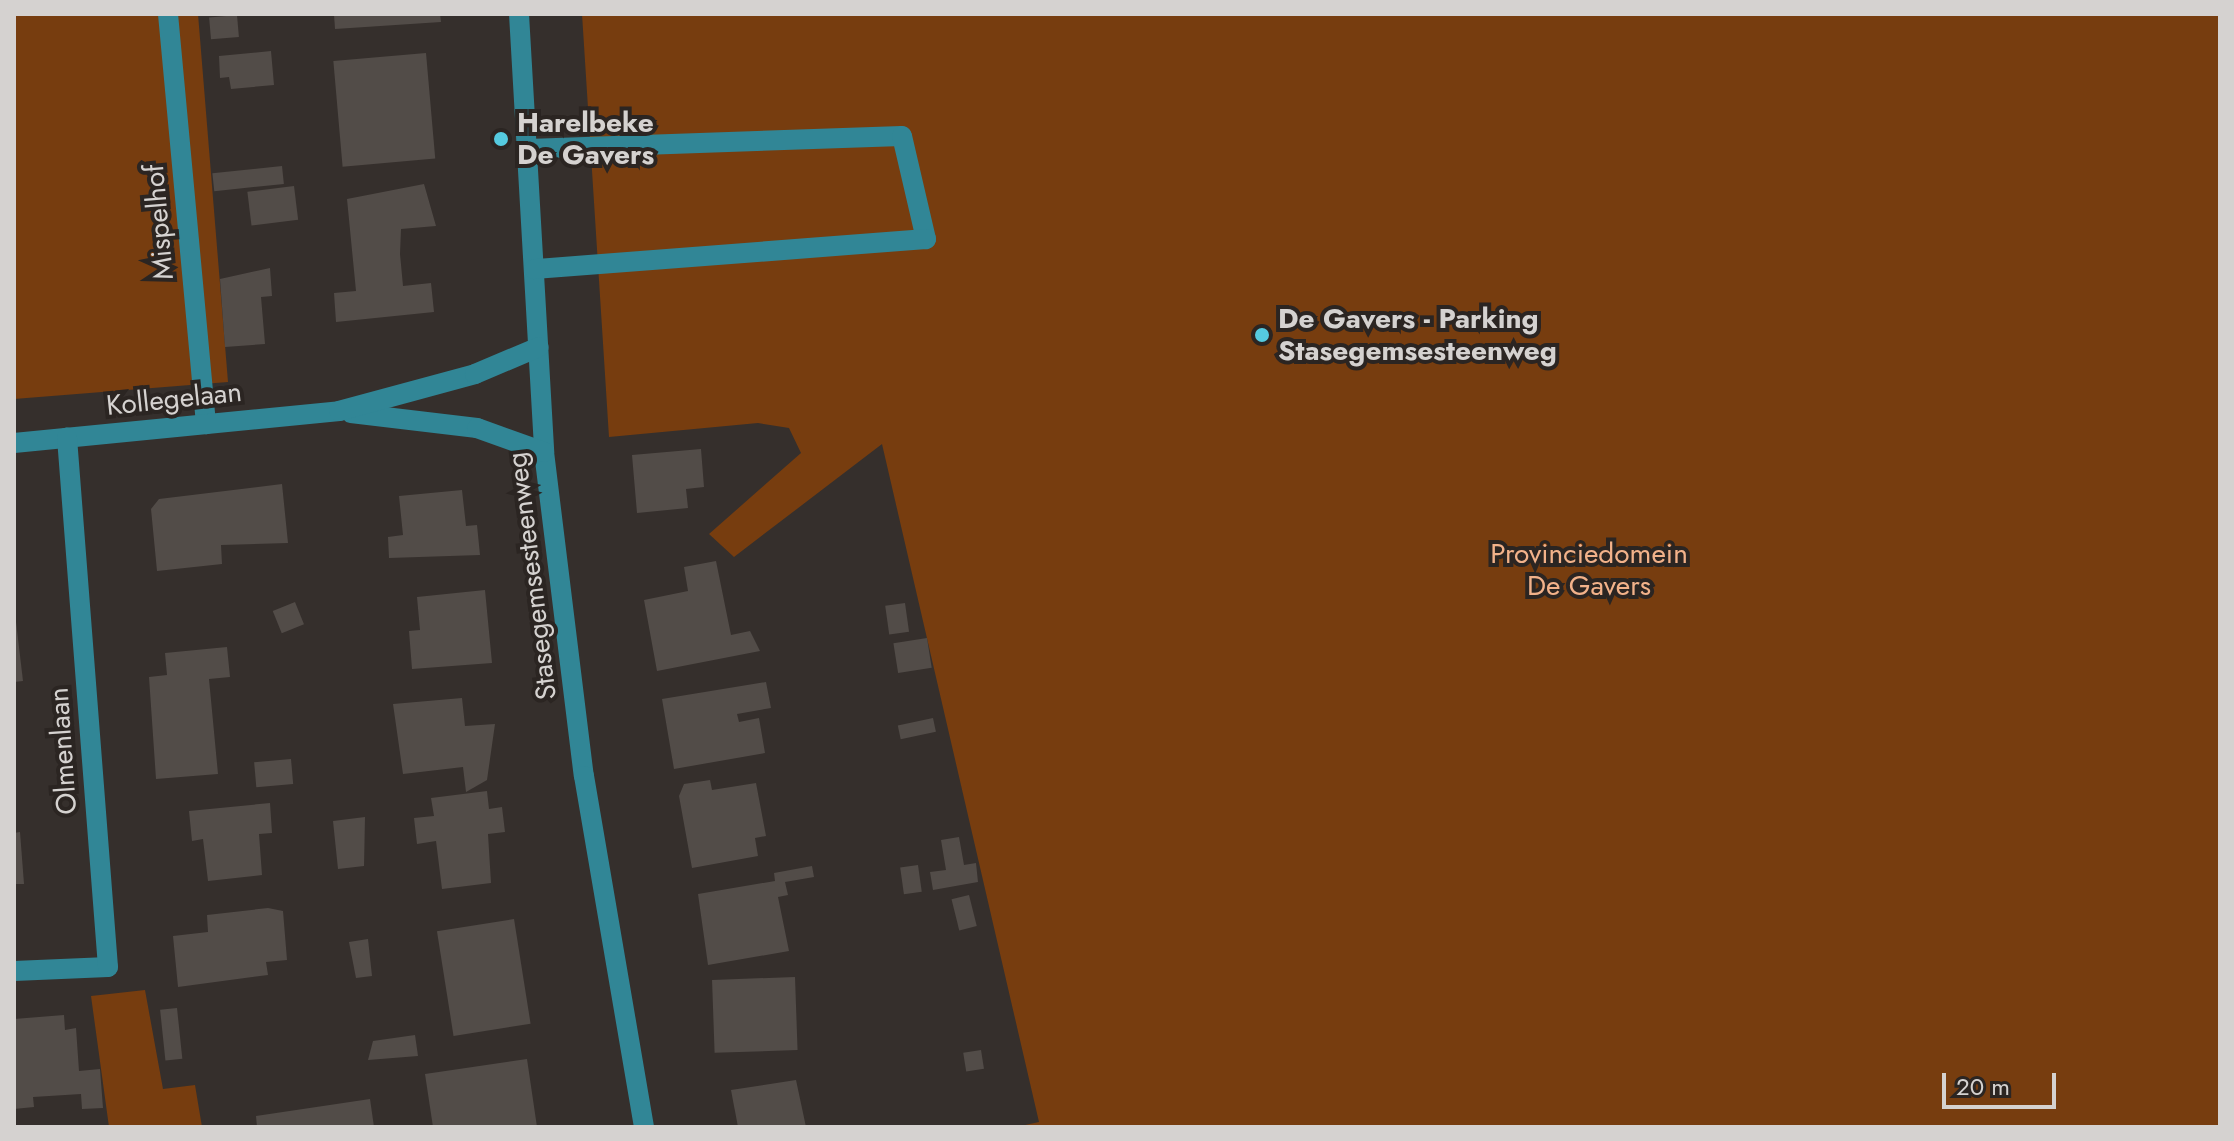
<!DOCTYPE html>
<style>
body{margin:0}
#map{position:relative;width:2234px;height:1141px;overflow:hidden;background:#352f2c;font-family:Jost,sans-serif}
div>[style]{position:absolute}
.green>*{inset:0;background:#773d0f}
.building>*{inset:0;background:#524c48;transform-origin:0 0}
.minor>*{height:20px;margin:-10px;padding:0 10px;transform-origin:10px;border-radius:10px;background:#318696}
.dots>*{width:22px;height:22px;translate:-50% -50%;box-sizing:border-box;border:4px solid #2b2522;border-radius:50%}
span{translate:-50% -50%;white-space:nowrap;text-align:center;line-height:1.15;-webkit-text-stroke:8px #2b2522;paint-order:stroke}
.poi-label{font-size:28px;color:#d5d2d0;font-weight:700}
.left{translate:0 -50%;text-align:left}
.street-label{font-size:28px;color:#d5d2d0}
.park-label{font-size:28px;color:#f2b28a}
.frame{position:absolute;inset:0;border:16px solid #d5d2d0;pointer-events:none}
.scale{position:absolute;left:1942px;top:1073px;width:114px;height:36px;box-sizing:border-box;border:4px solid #d5d2d0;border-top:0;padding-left:10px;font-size:24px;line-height:28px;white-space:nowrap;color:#d5d2d0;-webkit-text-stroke:6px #2b2522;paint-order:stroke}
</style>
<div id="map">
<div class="green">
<div style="clip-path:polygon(14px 14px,198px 14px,228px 382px,14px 399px)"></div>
<div style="clip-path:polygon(582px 14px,2220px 14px,2220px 1127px,1016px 1127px,1039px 1122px,882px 444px,734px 557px,709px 534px,801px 453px,789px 428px,758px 423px,609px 437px)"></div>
<div style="clip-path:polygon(145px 990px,163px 1089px,195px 1085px,202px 1127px,109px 1127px,91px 996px)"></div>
</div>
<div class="building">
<div style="clip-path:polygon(334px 14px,440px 14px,441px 22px,335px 29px)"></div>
<div style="left:237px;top:15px;width:22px;height:28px;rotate:85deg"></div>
<div style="clip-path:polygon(271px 51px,274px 85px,231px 89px,229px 77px,220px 78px,219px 56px)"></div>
<div style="left:426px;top:53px;width:106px;height:93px;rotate:85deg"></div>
<div style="left:282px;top:166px;width:18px;height:70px;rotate:84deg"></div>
<div style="clip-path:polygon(424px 184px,436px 226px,401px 229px,400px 254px,403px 286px,431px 283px,434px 312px,336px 322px,334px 293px,356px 291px,347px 199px)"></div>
<div style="left:294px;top:186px;width:34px;height:47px;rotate:83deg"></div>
<div style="clip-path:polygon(270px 268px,272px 296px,261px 297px,265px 344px,225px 347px,220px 279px)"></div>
<div style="clip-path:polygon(701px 449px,704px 487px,686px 489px,688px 508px,637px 513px,632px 455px)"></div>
<div style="clip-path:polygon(282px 484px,288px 543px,221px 545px,222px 564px,157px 571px,151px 509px,159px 499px)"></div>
<div style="clip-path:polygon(462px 490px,466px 526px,477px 525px,480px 555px,389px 558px,388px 537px,403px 535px,399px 496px)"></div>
<div style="clip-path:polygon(716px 561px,731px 635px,750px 631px,760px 651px,657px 671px,644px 600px,688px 591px,684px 567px)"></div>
<div style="clip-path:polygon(485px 590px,492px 663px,412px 669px,409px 631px,420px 630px,417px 597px)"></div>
<div style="left:295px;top:602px;width:24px;height:24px;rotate:68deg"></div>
<div style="left:905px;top:603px;width:29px;height:20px;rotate:82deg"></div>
<div style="clip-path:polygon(14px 605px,23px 681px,14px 682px)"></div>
<div style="left:927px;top:638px;width:30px;height:34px;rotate:81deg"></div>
<div style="clip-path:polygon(227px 647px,230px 677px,209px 679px,218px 774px,156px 779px,149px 677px,167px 675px,165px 653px)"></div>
<div style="clip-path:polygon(766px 682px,771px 708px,737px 714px,739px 722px,759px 718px,765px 753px,674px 769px,662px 699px)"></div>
<div style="clip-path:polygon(462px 698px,465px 726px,495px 724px,487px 780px,466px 792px,463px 767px,403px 774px,393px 704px)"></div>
<div style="left:933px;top:718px;width:14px;height:36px;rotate:78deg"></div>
<div style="left:291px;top:759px;width:25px;height:37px;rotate:85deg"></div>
<div style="clip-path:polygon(710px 780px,712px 790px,756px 783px,766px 836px,755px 838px,758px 856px,692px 868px,679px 796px,684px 784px)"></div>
<div style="clip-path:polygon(487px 791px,489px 809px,502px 807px,505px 832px,488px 834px,491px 883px,442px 889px,436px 841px,417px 844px,414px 818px,434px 816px,431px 798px)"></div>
<div style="clip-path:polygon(270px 803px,272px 833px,259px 834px,262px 875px,208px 881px,203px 839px,192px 841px,189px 811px)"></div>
<div style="clip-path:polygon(365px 817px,364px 866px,338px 869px,333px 821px)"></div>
<div style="clip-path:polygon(20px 832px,24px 884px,14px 884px,14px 833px)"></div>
<div style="clip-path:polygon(959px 837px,964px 865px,976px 863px,978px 882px,933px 890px,930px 872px,946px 870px,941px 840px)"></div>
<div style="left:918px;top:865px;width:27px;height:18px;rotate:82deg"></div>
<div style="clip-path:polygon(812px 866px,814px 877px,785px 882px,788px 895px,778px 897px,789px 951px,708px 965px,698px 894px,775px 881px,774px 873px)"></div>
<div style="left:969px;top:895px;width:32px;height:18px;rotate:76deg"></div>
<div style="clip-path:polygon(268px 908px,283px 911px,287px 960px,266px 962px,268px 975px,178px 987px,173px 936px,208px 932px,207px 915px)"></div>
<div style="left:514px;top:919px;width:106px;height:78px;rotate:81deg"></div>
<div style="clip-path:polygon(368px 939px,372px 976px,356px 978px,349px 942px)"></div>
<div style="left:795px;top:977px;width:73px;height:83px;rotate:88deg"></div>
<div style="left:177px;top:1008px;width:51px;height:17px;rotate:84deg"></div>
<div style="clip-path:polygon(64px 1015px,65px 1030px,76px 1028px,79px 1071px,100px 1069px,103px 1108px,82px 1109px,81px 1094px,33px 1097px,34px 1107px,14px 1109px,14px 1019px)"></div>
<div style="clip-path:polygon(415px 1035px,418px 1056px,368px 1060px,373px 1041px)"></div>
<div style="left:981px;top:1050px;width:19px;height:18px;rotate:81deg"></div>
<div style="clip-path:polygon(527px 1059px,537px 1127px,433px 1127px,425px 1074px)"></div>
<div style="clip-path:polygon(796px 1080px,806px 1127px,738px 1127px,731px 1090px)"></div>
<div style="clip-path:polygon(370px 1099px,374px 1127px,257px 1127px,256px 1116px)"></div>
</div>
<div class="minor">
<div style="left:168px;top:14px;width:412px;rotate:84.7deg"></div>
<div style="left:519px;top:14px;width:439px;rotate:86.7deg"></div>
<div style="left:544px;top:452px;width:326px;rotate:83deg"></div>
<div style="left:584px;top:776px;width:356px;rotate:80.3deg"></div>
<div style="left:528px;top:149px;width:374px;rotate:-2deg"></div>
<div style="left:902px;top:136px;width:106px;rotate:76.9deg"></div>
<div style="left:926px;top:239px;width:393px;rotate:175.6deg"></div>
<div style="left:351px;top:413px;width:127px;rotate:6.8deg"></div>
<div style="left:477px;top:428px;width:71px;rotate:19.7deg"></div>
<div style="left:14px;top:443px;width:327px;rotate:-5.6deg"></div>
<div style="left:339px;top:411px;width:141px;rotate:-15.2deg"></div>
<div style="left:475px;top:374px;width:69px;rotate:-22.9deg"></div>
<div style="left:14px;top:971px;width:94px;rotate:-2.4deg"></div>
<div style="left:108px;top:967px;width:531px;rotate:-94.43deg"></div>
</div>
<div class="dots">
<div style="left:501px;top:139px;background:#55cadf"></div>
<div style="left:1262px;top:335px;background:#55cadf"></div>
</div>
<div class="poi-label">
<span class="left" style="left:517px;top:139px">Harelbeke<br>De Gavers</span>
<span class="left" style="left:1278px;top:335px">De Gavers - Parking<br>Stasegemsesteenweg</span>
</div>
<div class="street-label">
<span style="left:159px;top:222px;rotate:-95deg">Mispelhof</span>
<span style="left:174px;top:399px;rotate:-6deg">Kollegelaan</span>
<span style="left:532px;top:576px;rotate:-97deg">Stasegemsesteenweg</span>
<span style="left:63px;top:751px;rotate:-94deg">Olmenlaan</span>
</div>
<div class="park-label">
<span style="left:1589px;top:570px">Provinciedomein<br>De Gavers</span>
</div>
<div class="frame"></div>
<div class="scale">20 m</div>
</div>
